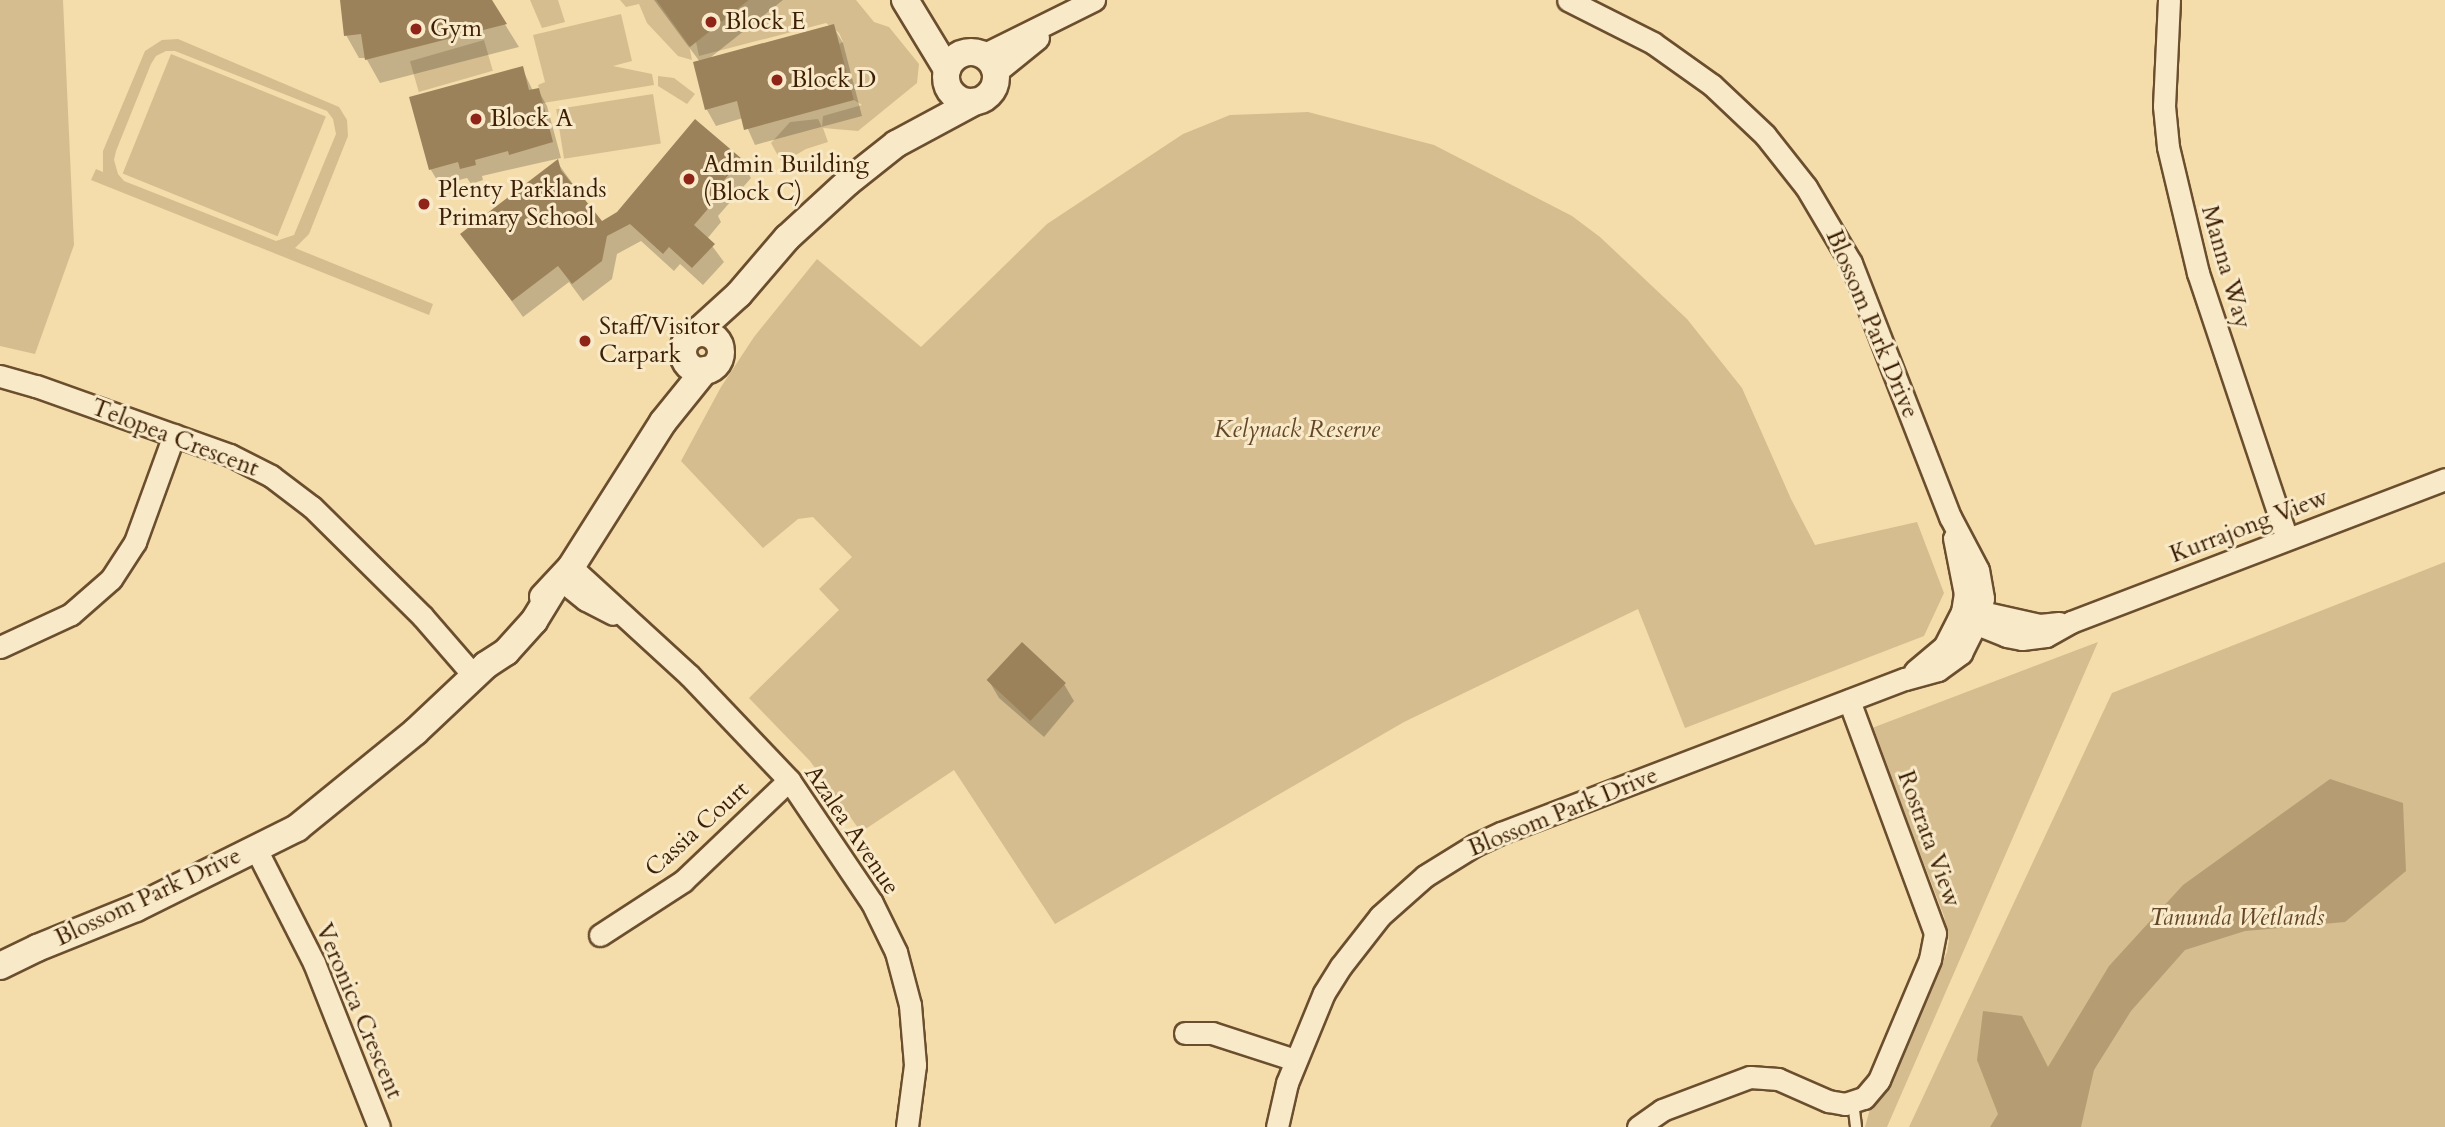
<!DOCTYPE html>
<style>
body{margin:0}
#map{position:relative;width:2445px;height:1127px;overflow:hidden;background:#f4ddab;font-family:Cardo,serif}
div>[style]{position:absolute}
.green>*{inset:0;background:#d5bd8f;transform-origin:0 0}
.water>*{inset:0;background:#b69c73}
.shadow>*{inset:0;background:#0003}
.building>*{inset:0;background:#9c825b;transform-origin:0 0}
.roads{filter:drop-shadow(2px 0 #6b4e2e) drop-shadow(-2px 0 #6b4e2e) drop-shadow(0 2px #6b4e2e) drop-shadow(0 -2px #6b4e2e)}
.service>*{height:10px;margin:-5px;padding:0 5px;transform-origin:5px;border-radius:5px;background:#f8e9c8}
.minor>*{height:21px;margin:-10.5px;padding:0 10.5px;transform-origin:10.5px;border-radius:10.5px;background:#f8e9c8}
.tertiary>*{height:26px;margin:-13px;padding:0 13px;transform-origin:13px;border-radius:13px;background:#f8e9c8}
.tertiary>.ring{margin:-13px;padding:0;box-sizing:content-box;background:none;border:26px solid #f8e9c8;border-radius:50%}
.dots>*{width:19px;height:19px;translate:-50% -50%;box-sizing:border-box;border:4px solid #f8e9c8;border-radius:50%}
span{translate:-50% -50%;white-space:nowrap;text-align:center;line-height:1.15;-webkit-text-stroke:6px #f8e9c8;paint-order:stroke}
.poi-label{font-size:24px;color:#3d1f05}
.left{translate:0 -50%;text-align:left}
.street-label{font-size:24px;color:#3d1f05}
.park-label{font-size:24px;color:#634628;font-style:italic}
</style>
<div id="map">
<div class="green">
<div style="clip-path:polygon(0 0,63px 0,74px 245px,35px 354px,0 346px)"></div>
<div style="clip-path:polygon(530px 0,558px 0,565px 22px,542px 28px)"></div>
<div style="clip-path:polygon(620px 0,656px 0,689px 45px,692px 60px,678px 56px,647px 23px,639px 4px,626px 7px)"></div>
<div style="clip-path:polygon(749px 0,856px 0,874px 22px,889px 27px,919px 64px,917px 83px,858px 131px,823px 128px,828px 142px,806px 149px,782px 163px,771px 143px,790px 122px,818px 119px,822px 127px,823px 116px,862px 105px,854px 100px,839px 44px,843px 42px,839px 33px,826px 23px,699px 56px,696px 42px,678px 17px,708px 32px)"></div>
<div style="clip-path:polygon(621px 14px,632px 61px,613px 66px,652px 74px,654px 85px,543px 103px,538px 85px,545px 82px,533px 35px)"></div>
<div style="clip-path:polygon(evenodd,178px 39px,339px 107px,347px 120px,348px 136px,309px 234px,295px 248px,433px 304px,429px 315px,91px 180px,96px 169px,103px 172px,103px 151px,145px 51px,162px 40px,178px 39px,166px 51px,175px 51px,327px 111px,333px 119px,336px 134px,294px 235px,276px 241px,124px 181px,118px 174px,114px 160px,116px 151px,151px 64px,156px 56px,166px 51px)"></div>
<div style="left:484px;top:40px;width:32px;height:77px;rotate:74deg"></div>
<div style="left:171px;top:54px;width:167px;height:129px;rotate:22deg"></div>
<div style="clip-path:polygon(658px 76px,674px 78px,695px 94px,687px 104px,658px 86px)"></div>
<div style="left:653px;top:94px;width:50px;height:98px;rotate:81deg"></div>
<div style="clip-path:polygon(1308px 112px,1434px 145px,1572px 216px,1600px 237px,1687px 319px,1742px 388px,1791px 499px,1815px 545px,1917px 522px,1944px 593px,1924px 636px,1685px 728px,1638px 609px,1404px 722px,1055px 924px,954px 770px,861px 832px,810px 761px,749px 698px,839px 610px,819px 589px,852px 557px,813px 517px,798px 519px,763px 548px,681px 461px,721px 387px,754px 337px,817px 259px,921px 347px,1047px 224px,1183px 134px,1230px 115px)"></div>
<div style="clip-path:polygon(2445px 562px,2445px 1127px,1909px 1127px,2112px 693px)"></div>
<div style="clip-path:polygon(2098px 642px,1887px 1127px,1865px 1127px,1870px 1109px,1887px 1089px,1947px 952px,1949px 940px,1944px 916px,1872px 728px)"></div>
</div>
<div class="water">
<div style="clip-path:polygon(2330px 779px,2403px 803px,2406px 871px,2345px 922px,2245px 931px,2185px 950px,2131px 1011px,2094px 1070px,2081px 1127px,1990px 1127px,1998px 1114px,1977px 1060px,1983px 1011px,2022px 1016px,2048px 1067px,2109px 966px,2183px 885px)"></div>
</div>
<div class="shadow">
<div style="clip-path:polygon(341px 0,490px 0,519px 47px,380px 83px,366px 58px,359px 58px,346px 35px)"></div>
<div style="clip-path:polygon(654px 0,783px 0,706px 61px,833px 26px,843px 43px,862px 116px,755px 145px,743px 118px,716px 126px,707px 110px,695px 63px,700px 62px)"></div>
<div style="clip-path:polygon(522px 68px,533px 91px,538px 90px,547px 106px,561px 158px,482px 176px,483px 180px,471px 184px,467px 178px,440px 185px,431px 170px,411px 98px)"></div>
<div style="clip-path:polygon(741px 161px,751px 178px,718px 216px,721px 222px,707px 239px,724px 262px,703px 285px,680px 264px,674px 271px,641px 241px,617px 254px,612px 279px,583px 301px,569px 282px,523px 317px,463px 234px,557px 162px,602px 224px)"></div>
<div style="clip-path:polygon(989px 681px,1064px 684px,1074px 701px,1044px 737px,999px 698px)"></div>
</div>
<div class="building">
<div style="clip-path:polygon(340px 0,492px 0,507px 24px,365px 60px,361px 34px,344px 36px)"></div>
<div style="clip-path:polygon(656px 0,749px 0,690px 47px)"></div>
<div style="clip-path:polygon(834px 24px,854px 100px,744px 130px,737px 101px,705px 110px,693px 62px)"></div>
<div style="clip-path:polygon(523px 66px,529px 90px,539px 88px,553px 142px,509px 155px,508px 151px,475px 160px,476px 165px,460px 169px,458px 162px,429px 170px,409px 97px)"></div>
<div style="clip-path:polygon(695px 119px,742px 159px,708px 199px,713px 203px,694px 225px,715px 244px,692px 268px,669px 247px,663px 254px,630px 224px,607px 236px,602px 261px,572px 284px,558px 266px,512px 301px,460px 234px,558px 159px,561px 170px,602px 221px,617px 212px)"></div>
<div style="left:1022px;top:642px;width:60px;height:52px;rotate:43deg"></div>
</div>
<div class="roads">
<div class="service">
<div style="left:1853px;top:1102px;width:25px;rotate:83deg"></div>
</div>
<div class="minor">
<div style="left:2169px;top:0;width:106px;rotate:92.7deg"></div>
<div style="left:2164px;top:106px;width:41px;rotate:84.4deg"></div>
<div style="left:2168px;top:147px;width:130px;rotate:76.6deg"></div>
<div style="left:2198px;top:273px;width:280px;rotate:71.5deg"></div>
<div style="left:983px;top:55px;width:124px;rotate:-26.4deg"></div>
<div style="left:996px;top:72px;width:54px;rotate:-39deg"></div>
<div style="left:0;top:376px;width:37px;rotate:16deg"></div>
<div style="left:36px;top:386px;width:206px;rotate:19.6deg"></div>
<div style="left:230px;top:455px;width:46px;rotate:27.1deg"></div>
<div style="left:271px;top:476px;width:51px;rotate:37.1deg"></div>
<div style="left:312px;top:507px;width:156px;rotate:44.7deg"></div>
<div style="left:423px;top:617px;width:79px;rotate:49.1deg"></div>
<div style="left:571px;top:567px;width:161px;rotate:42.5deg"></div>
<div style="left:690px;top:676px;width:144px;rotate:46.4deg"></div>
<div style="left:789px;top:780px;width:148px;rotate:56deg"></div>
<div style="left:872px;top:903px;width:55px;rotate:63.9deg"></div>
<div style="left:896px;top:952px;width:55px;rotate:75.2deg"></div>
<div style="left:910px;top:1005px;width:60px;rotate:85.2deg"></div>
<div style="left:915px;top:1065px;width:63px;rotate:97.4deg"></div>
<div style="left:560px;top:579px;width:33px;rotate:39deg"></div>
<div style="left:586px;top:600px;width:30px;rotate:27deg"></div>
<div style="left:1962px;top:612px;width:19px;rotate:39deg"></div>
<div style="left:1977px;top:624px;width:31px;rotate:22deg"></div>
<div style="left:2006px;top:636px;width:16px;rotate:11deg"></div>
<div style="left:2022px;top:639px;width:24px;rotate:-7deg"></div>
<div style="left:2046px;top:636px;width:29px;rotate:-29deg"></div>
<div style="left:2071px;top:622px;width:400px;rotate:-20.9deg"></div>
<div style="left:1967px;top:613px;width:19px"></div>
<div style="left:1986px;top:613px;width:55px;rotate:12.5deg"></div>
<div style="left:2040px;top:625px;width:19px;rotate:-6deg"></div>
<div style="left:0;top:647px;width:78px;rotate:-24.9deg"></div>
<div style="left:71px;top:614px;width:53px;rotate:-41.2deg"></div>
<div style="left:111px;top:579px;width:44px;rotate:-57deg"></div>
<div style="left:135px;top:542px;width:114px;rotate:-70deg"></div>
<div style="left:1915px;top:671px;width:38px;rotate:-40deg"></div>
<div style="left:1944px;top:647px;width:39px;rotate:-63deg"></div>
<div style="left:1962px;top:612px;width:18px;rotate:-81deg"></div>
<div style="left:1965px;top:594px;width:57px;rotate:-101.1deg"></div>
<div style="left:255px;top:847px;width:130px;rotate:63deg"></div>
<div style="left:314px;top:963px;width:176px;rotate:68.4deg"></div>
<div style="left:600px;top:935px;width:99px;rotate:-33deg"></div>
<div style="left:683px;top:881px;width:146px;rotate:-43.6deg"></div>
<div style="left:1185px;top:1033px;width:27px"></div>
<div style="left:1212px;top:1033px;width:87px;rotate:18deg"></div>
<div style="left:1277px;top:1127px;width:45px;rotate:-77.2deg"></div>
<div style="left:1287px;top:1083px;width:97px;rotate:-67.7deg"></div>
<div style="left:1324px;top:993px;width:32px;rotate:-58deg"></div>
<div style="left:1341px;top:966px;width:63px;rotate:-52deg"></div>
<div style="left:1380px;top:916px;width:60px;rotate:-41.6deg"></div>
<div style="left:1425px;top:876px;width:59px;rotate:-31.8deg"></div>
<div style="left:1475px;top:845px;width:29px;rotate:-25deg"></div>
<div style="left:1501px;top:833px;width:432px;rotate:-20.9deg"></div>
<div style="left:1905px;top:679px;width:34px;rotate:-15deg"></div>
<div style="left:1938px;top:670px;width:29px;rotate:-36deg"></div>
<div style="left:1961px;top:653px;width:42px;rotate:-63.4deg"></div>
<div style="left:1980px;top:615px;width:17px;rotate:-80deg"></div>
<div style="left:1983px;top:598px;width:28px;rotate:-100deg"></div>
<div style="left:1978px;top:570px;width:60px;rotate:-117.8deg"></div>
<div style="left:1950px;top:517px;width:273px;rotate:-111.3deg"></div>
<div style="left:1851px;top:263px;width:88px;rotate:-120.6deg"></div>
<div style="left:1806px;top:187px;width:66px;rotate:-128.3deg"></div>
<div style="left:1765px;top:135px;width:73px;rotate:-136.7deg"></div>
<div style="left:1712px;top:85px;width:72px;rotate:-144.6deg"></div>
<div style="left:1653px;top:43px;width:95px;rotate:-153.2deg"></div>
<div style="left:1638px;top:1127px;width:29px;rotate:-35deg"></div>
<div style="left:1662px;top:1110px;width:94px;rotate:-20.6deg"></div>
<div style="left:1750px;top:1077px;width:28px;rotate:4deg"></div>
<div style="left:1778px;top:1079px;width:55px;rotate:23.7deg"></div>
<div style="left:1828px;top:1101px;width:17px;rotate:10deg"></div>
<div style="left:1845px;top:1104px;width:20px;rotate:-18deg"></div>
<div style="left:1864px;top:1098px;width:23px;rotate:-50deg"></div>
<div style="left:1879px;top:1080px;width:131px;rotate:-67.1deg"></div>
<div style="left:1930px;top:959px;width:26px;rotate:-79deg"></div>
<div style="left:1935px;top:933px;width:248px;rotate:-110.3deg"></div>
</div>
<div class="tertiary">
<div style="left:905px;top:0;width:81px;rotate:58.7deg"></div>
<div class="ring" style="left:946px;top:52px;width:24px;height:24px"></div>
<div class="ring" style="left:683px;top:333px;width:12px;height:12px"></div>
<div style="left:695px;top:334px;width:59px;rotate:-42.3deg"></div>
<div style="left:739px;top:294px;width:74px;rotate:-49.4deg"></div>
<div style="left:787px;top:238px;width:83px;rotate:-42.6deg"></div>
<div style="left:848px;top:182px;width:61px;rotate:-38.4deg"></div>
<div style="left:896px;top:144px;width:89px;rotate:-28.3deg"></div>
<div style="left:543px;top:597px;width:41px;rotate:-47deg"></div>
<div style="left:571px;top:567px;width:172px;rotate:-57.6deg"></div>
<div style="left:663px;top:422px;width:67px;rotate:-51.1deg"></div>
<div style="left:0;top:966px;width:41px;rotate:-25.9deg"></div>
<div style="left:37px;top:948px;width:107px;rotate:-22deg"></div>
<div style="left:136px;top:908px;width:180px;rotate:-26.4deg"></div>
<div style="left:297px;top:828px;width:152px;rotate:-39.1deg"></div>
<div style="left:415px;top:732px;width:98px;rotate:-43.3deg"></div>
<div style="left:486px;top:665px;width:24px;rotate:-33deg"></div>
<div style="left:506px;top:652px;width:42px;rotate:-47.9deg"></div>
<div style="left:534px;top:621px;width:42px;rotate:-58.6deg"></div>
</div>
</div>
<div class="dots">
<div style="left:711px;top:22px;background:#8f2418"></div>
<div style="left:416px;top:29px;background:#8f2418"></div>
<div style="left:777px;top:80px;background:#8f2418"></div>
<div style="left:476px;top:119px;background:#8f2418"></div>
<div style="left:689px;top:179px;background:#8f2418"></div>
<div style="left:424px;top:204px;background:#8f2418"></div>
<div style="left:585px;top:341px;background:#8f2418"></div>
</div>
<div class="poi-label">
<span class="left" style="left:725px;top:22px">Block E</span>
<span class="left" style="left:430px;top:29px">Gym</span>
<span class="left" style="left:791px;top:80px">Block D</span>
<span class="left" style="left:490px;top:119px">Block A</span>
<span class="left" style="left:703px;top:179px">Admin Building<br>(Block C)</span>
<span class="left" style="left:438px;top:204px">Plenty Parklands<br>Primary School</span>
<span class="left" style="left:599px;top:341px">Staff/Visitor<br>Carpark</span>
</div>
<div class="street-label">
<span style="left:2226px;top:267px;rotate:74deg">Manna Way</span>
<span style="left:1872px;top:324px;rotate:67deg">Blossom Park Drive</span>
<span style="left:175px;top:438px;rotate:21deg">Telopea Crescent</span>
<span style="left:2249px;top:526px;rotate:-21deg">Kurrajong View</span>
<span style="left:1563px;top:812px;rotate:-22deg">Blossom Park Drive</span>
<span style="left:697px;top:829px;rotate:-42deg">Cassia Court</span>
<span style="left:852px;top:830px;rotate:56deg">Azalea Avenue</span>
<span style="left:1929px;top:839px;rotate:70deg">Rostrata View</span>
<span style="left:148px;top:897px;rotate:-25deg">Blossom Park Drive</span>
<span style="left:359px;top:1011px;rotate:67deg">Veronica Crescent</span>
</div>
<div class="park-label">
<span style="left:1297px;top:430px">Kelynack Reserve</span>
<span style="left:2237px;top:918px">Tanunda Wetlands</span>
</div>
</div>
